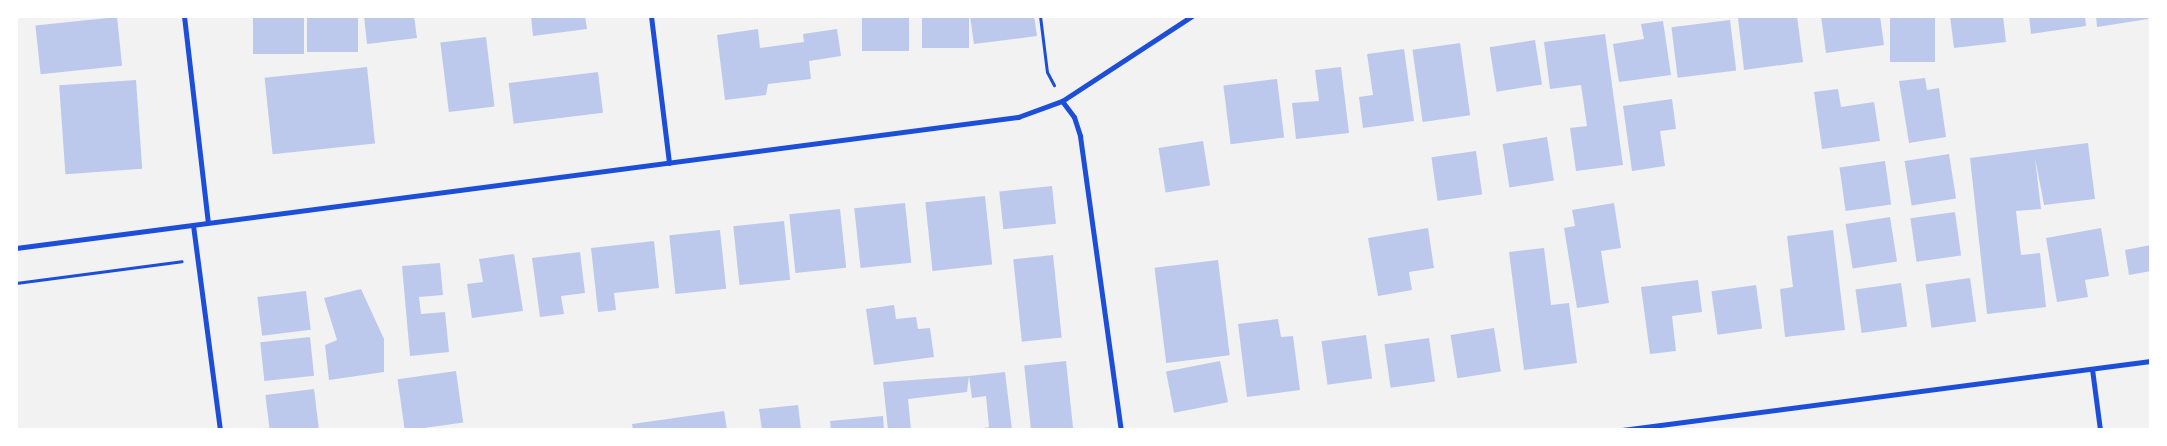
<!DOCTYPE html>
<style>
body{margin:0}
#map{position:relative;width:2167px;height:446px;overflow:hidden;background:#f2f2f2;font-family:"Golos Text",sans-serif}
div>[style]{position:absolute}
.building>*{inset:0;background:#bdc9ec;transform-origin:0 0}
.path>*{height:3px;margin:-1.5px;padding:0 1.5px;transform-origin:1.5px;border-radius:1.5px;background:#1d4ed8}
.minor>*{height:5px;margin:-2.5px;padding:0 2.5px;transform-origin:2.5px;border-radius:2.5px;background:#1d4ed8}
span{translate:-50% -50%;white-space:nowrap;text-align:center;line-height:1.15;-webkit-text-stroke:5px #fff;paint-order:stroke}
.frame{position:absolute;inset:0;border:18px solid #fff;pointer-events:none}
</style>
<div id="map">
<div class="building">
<div style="left:253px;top:16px;width:51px;height:38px"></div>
<div style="left:307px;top:16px;width:51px;height:36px"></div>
<div style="clip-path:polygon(364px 16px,414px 16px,417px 38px,367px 44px)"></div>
<div style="clip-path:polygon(531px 16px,585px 16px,587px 29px,533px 36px)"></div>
<div style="left:862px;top:16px;width:47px;height:35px"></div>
<div style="left:922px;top:16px;width:47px;height:32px"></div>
<div style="clip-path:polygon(970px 16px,1034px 16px,1037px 36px,974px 44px)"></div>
<div style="clip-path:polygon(1752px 16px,1797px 16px,1803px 62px,1744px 70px,1738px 18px)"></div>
<div style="clip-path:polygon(1821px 16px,1880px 16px,1884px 45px,1826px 53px)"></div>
<div style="left:1890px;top:16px;width:45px;height:46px"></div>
<div style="clip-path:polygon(1950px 16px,2003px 16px,2006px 42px,1954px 48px)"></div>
<div style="clip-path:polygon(2029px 16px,2085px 16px,2086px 26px,2031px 34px)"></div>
<div style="clip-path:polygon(2096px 16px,2148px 16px,2148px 19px,2097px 27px)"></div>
<div style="left:117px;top:17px;width:49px;height:82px;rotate:84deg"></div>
<div style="left:1730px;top:20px;width:51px;height:59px;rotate:83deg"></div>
<div style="clip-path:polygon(1663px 21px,1671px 75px,1619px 82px,1613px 44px,1644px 39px,1641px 24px)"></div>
<div style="clip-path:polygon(758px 29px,760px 48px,804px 42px,803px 34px,837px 29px,841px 56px,809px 61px,811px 79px,768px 84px,766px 95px,725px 100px,717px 35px)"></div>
<div style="clip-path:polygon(1605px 34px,1623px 165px,1576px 171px,1570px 128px,1587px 126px,1581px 85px,1550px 89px,1544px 42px)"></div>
<div style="left:486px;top:37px;width:70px;height:46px;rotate:83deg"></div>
<div style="left:1535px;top:40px;width:45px;height:46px;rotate:81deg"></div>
<div style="left:1460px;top:43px;width:73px;height:48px;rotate:82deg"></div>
<div style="clip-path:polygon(1404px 49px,1414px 121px,1363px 128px,1359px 97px,1373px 95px,1367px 54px)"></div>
<div style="left:367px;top:67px;width:77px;height:103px;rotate:84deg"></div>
<div style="clip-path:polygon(1341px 67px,1349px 133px,1296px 139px,1292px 103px,1319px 101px,1315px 70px)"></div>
<div style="left:598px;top:72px;width:41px;height:90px;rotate:83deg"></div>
<div style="clip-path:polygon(1925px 78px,1927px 90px,1939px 88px,1946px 137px,1909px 143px,1899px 81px)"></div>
<div style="left:1277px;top:79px;width:59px;height:54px;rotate:83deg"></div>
<div style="left:136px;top:80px;width:89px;height:77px;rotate:86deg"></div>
<div style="clip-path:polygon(1838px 89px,1841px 107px,1874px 102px,1880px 141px,1822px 149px,1814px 92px)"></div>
<div style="clip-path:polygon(1672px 99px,1676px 129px,1660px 131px,1665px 166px,1632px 171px,1623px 106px)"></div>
<div style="left:1547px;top:137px;width:44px;height:45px;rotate:81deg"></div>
<div style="left:1203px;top:141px;width:45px;height:45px;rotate:81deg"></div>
<div style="clip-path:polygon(2088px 143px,2095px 199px,2044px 205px,2035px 158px,2041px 209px,2016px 211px,2021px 255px,2040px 253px,2046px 307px,1987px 314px,1970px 158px)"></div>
<div style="left:1476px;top:151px;width:44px;height:45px;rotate:82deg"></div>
<div style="left:1949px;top:154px;width:45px;height:45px;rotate:81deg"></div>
<div style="left:1885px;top:161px;width:44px;height:46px;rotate:82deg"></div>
<div style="left:1052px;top:186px;width:38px;height:53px;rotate:84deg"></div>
<div style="left:985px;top:196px;width:69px;height:60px;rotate:84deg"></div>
<div style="left:905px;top:203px;width:60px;height:51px;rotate:84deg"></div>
<div style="clip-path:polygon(1614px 203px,1621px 248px,1601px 251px,1609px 303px,1577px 308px,1564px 228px,1575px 226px,1572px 210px)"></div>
<div style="left:840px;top:209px;width:59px;height:51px;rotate:84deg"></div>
<div style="left:1955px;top:212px;width:44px;height:45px;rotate:82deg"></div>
<div style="left:1890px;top:217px;width:45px;height:45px;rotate:81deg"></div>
<div style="left:784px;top:221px;width:59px;height:51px;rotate:84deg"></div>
<div style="clip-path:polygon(1428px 228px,1434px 268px,1409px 272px,1412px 290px,1378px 296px,1368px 238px)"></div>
<div style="clip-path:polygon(2101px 228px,2109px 276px,2085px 280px,2088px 297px,2057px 302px,2046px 238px)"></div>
<div style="left:720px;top:230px;width:59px;height:51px;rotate:84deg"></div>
<div style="clip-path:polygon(1833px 230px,1845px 330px,1785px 337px,1780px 289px,1793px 287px,1787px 236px)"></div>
<div style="clip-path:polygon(654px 241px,659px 288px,614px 293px,616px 310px,598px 312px,591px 248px)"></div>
<div style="clip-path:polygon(2151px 245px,2151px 271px,2129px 275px,2125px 250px)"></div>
<div style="clip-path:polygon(1544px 248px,1551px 305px,1569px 303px,1577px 363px,1524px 370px,1509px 252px)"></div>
<div style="clip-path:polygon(580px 252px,585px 293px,561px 296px,564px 314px,540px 317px,532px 258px)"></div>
<div style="clip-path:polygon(514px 254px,523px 311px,472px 318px,467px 284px,483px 282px,479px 259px)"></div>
<div style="left:1053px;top:255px;width:83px;height:40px;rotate:84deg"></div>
<div style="left:1218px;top:260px;width:96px;height:64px;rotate:83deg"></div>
<div style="clip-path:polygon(440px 263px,443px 295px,419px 297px,421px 314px,445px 312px,449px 352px,410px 356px,402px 266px)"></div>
<div style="left:1970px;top:278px;width:44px;height:45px;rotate:82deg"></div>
<div style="clip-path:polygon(1698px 280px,1702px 312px,1672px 316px,1676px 351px,1650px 354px,1641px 287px)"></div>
<div style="left:1901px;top:283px;width:44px;height:46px;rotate:82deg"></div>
<div style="left:1756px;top:285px;width:44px;height:45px;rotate:82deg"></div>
<div style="clip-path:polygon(361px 289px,384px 339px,384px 372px,329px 380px,325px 345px,337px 340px,324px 298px)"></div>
<div style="left:306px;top:291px;width:39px;height:49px;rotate:83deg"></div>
<div style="clip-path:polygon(894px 305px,896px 319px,916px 317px,918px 329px,930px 328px,934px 357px,874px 365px,866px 309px)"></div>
<div style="clip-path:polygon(1278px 319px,1281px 337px,1293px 336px,1300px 390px,1247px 397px,1238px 324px)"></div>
<div style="left:1494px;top:328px;width:44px;height:44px;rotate:81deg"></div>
<div style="left:1366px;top:335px;width:44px;height:45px;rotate:82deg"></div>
<div style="left:310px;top:337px;width:39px;height:50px;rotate:84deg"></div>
<div style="left:1429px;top:338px;width:44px;height:45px;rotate:82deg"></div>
<div style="left:1066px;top:361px;width:69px;height:42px;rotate:84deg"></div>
<div style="left:1220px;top:361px;width:42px;height:55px;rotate:79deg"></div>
<div style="left:456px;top:371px;width:52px;height:59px;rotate:82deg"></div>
<div style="clip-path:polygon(1005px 372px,1012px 430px,973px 430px,989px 427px,986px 396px,972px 398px,969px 376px)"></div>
<div style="clip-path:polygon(969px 376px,967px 392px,908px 399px,911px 430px,888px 430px,883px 382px)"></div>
<div style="left:314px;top:389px;width:39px;height:49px;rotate:83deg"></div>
<div style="clip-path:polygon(798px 405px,801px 430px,762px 430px,759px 409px)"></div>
<div style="clip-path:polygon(724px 411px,727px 430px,633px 430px,632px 424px)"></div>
<div style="clip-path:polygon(883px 416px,884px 430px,831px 430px,830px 421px)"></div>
</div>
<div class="path">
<div style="left:1040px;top:16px;width:56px;rotate:82.9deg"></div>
<div style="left:1047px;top:72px;width:15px;rotate:62deg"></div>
<div style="left:16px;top:283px;width:167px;rotate:-7.5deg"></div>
</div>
<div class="minor">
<div style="left:184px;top:16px;width:208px;rotate:83.4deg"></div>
<div style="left:651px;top:16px;width:148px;rotate:83deg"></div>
<div style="left:1062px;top:101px;width:20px;rotate:53deg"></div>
<div style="left:1074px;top:117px;width:20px;rotate:72deg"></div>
<div style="left:1080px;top:136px;width:297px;rotate:82.1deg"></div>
<div style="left:193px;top:225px;width:207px;rotate:82.5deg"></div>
<div style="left:16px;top:248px;width:1011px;rotate:-7.45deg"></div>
<div style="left:1018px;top:117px;width:47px;rotate:-20deg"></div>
<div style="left:1062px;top:101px;width:155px;rotate:-33.2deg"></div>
<div style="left:2092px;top:369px;width:62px;rotate:82.5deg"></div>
<div style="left:1622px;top:430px;width:533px;rotate:-7.43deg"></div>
</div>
<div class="frame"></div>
</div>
